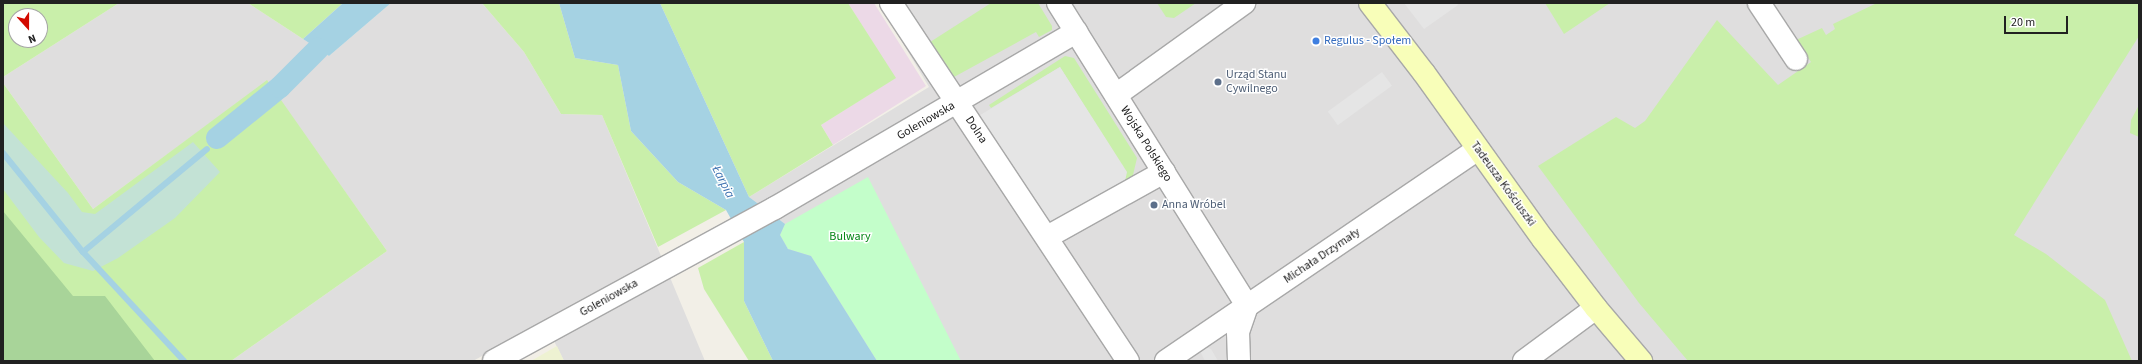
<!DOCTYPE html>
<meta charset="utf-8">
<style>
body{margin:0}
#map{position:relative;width:2142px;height:364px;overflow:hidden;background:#f2efe7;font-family:"Source Sans 3",sans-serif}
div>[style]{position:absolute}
.residential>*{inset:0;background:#dfdede}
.industrial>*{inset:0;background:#ecd9e7}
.farmland>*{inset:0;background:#eef2d2}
.grass>*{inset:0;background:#c9efaa}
.forest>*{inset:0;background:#a8d499}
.wetland>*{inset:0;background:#c3e2d5}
.park>*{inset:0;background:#c3feca}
.parking>*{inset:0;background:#e5e5e5;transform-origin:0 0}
.water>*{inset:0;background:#a5d2e3}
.stream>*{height:6px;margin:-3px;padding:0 3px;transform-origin:3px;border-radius:3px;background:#a5d2e3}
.canal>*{height:22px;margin:-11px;padding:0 11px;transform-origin:11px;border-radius:11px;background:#a5d2e3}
.roads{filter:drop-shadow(1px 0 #a8a8a8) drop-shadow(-1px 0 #a8a8a8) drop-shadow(0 1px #a8a8a8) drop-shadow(0 -1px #a8a8a8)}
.street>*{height:22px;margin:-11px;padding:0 11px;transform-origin:11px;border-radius:11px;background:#fff}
.secondary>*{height:22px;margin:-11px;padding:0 11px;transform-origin:11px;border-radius:11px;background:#f8feb9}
.dots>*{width:11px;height:11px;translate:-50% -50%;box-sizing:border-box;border:2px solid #fff;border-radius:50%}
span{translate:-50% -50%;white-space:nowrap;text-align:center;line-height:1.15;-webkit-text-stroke:3px #fff;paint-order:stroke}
.shop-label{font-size:12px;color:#366cbe}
.left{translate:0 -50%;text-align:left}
.service-label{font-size:12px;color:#4e5e75}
.street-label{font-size:12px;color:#212121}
.park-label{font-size:12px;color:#048615}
.water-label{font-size:13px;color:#4175b2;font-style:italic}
.frame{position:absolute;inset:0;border:4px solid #212121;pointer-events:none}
.north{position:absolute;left:8px;top:8px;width:40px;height:40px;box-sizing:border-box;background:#fff;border:1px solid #a6a6a6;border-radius:50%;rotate:159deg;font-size:11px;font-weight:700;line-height:16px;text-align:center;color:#212121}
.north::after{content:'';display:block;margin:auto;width:14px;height:18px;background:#d30a00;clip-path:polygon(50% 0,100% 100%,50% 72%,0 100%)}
.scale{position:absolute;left:2004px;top:16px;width:64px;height:18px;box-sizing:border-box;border:2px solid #212121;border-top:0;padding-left:5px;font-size:12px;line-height:14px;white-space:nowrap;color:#212121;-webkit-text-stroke:3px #fff;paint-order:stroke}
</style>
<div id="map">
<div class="residential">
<div style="clip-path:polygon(119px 3px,248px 3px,329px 56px,391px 3px,482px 3px,524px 52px,561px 114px,602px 115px,705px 361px,564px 361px,544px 321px,473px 361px,231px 361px,387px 251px,267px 81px,93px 209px,3px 83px,3px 77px)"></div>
<div style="clip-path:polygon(879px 3px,2139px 3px,2139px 361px,873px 361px,749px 197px,929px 87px)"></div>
</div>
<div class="industrial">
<div style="clip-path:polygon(848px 3px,874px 3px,926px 86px,833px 145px,821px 125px,895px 78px)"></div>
</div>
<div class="farmland">
<div style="clip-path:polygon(557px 346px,564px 361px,531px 361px)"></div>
</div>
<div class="grass">
<div style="clip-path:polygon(evenodd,3px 3px,119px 3px,3px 77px,3px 3px,16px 16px,40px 16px,40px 40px,16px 40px,16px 16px)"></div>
<div style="clip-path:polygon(248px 3px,343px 3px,303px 39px)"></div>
<div style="clip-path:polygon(482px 3px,559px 3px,575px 58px,618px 65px,631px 131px,678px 182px,726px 210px,658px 247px,602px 115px,561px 114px,524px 52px)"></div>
<div style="clip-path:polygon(660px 3px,848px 3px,896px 78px,821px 125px,833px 145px,749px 197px)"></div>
<div style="clip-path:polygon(991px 3px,1038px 3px,1052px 26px,1052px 30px,1039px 37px,1036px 32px,954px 77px,927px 44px)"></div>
<div style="clip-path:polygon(1157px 3px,1196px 3px,1174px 18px,1166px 17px)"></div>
<div style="clip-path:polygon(1545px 3px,1610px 3px,1564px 34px)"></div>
<div style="clip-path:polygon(1877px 3px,2139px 3px,2139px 36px,2014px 235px,2046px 254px,2105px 300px,2132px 361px,1688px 361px,1639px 303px,1538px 166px,1616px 117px,1635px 128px,1645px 121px,1717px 20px,1778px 85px,1811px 62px,1796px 40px,1822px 28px,1826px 35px,1835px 29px,1833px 24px)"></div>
<div style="clip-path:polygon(1065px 56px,1074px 58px,1137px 158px,1133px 175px,1124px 186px,1126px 172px,1060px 67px,991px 108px,989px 105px)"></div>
<div style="clip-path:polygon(267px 80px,387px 251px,231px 361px,3px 361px,3px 83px,93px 209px)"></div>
<div style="clip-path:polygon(2139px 105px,2139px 137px,2130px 133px,2131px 120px)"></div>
<div style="clip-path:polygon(744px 242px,744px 301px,773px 361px,749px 361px,704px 289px,698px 268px)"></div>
</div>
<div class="forest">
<div style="clip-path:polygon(3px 211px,73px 296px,105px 296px,155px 361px,3px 361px)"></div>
</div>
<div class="wetland">
<div style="clip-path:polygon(3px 123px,68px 193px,82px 212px,95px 214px,193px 142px,220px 172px,175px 218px,118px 258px,93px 271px,64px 263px,39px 237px,3px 189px)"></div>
</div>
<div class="park">
<div style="clip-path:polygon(868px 177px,961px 361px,877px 361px,811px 256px,788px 249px,780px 235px,785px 224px)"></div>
</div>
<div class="parking">
<div style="clip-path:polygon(1404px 3px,1457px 3px,1458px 5px,1424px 29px)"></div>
<div style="clip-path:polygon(1060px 67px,1127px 172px,1124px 186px,1056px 221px,1047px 220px,977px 117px)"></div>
<div style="left:1382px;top:72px;width:17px;height:67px;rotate:54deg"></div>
<div style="clip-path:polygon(1205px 347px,1211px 349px,1218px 361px,1205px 361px,1200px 351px)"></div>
</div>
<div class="water">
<div style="clip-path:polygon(343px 3px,391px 3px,329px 56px,303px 39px)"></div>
<div style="clip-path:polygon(559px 3px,660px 3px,749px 197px,785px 224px,780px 235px,788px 249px,811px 256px,877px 361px,773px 361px,744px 301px,744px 242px,726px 210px,678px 182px,631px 131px,618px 65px,575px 58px)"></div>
</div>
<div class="stream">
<div style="left:3px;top:153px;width:127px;rotate:51.1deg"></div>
<div style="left:184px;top:361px;width:149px;rotate:-132.8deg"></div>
<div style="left:83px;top:252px;width:161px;rotate:-39.7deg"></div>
</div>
<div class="canal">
<div style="left:217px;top:138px;width:81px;rotate:-39deg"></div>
<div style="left:280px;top:87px;width:54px;rotate:-45deg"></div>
</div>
<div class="roads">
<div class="street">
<div style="left:891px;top:3px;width:429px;rotate:56.5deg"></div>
<div style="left:1058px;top:3px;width:357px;rotate:58deg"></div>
<div style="left:1247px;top:306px;width:28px;rotate:109deg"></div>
<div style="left:1238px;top:332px;width:29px;rotate:88deg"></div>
<div style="left:1759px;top:3px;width:67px;rotate:56.5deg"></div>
<div style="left:1116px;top:95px;width:158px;rotate:-35.7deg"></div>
<div style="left:1047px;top:237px;width:134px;rotate:-29.1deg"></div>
<div style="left:494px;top:361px;width:320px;rotate:-28.6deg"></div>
<div style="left:775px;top:208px;width:349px;rotate:-30.3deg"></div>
<div style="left:1166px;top:361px;width:377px;rotate:-34.2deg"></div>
<div style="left:1524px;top:361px;width:89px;rotate:-36.4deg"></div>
</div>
<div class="secondary">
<div style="left:1370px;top:3px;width:88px;rotate:52.4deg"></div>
<div style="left:1424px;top:73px;width:204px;rotate:54.4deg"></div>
<div style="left:1543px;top:239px;width:87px;rotate:52.5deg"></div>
<div style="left:1596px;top:308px;width:70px;rotate:49.7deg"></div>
</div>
</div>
<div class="dots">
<div style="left:1316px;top:41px;background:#3f7fe0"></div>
<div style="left:1218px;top:82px;background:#5c6f8a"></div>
<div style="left:1154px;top:205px;background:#5c6f8a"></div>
</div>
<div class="shop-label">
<span class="left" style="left:1324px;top:41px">Regulus - Społem</span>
</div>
<div class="service-label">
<span class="left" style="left:1226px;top:82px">Urząd Stanu<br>Cywilnego</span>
<span class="left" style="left:1162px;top:205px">Anna Wróbel</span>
</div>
<div class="street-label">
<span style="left:926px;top:121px;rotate:-30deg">Goleniowska</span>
<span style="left:976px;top:130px;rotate:57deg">Dolna</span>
<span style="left:1146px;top:144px;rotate:58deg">Wojska Polskiego</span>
<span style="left:1503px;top:184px;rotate:54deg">Tadeusza Kościuszki</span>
<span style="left:1322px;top:256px;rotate:-34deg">Michała Drzymały</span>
<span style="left:609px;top:298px;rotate:-29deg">Goleniowska</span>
</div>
<div class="park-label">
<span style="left:850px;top:237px">Bulwary</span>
</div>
<div class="water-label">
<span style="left:723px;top:182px;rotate:63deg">Łarpia</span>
</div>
<div class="frame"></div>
<div class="north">N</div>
<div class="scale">20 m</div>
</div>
